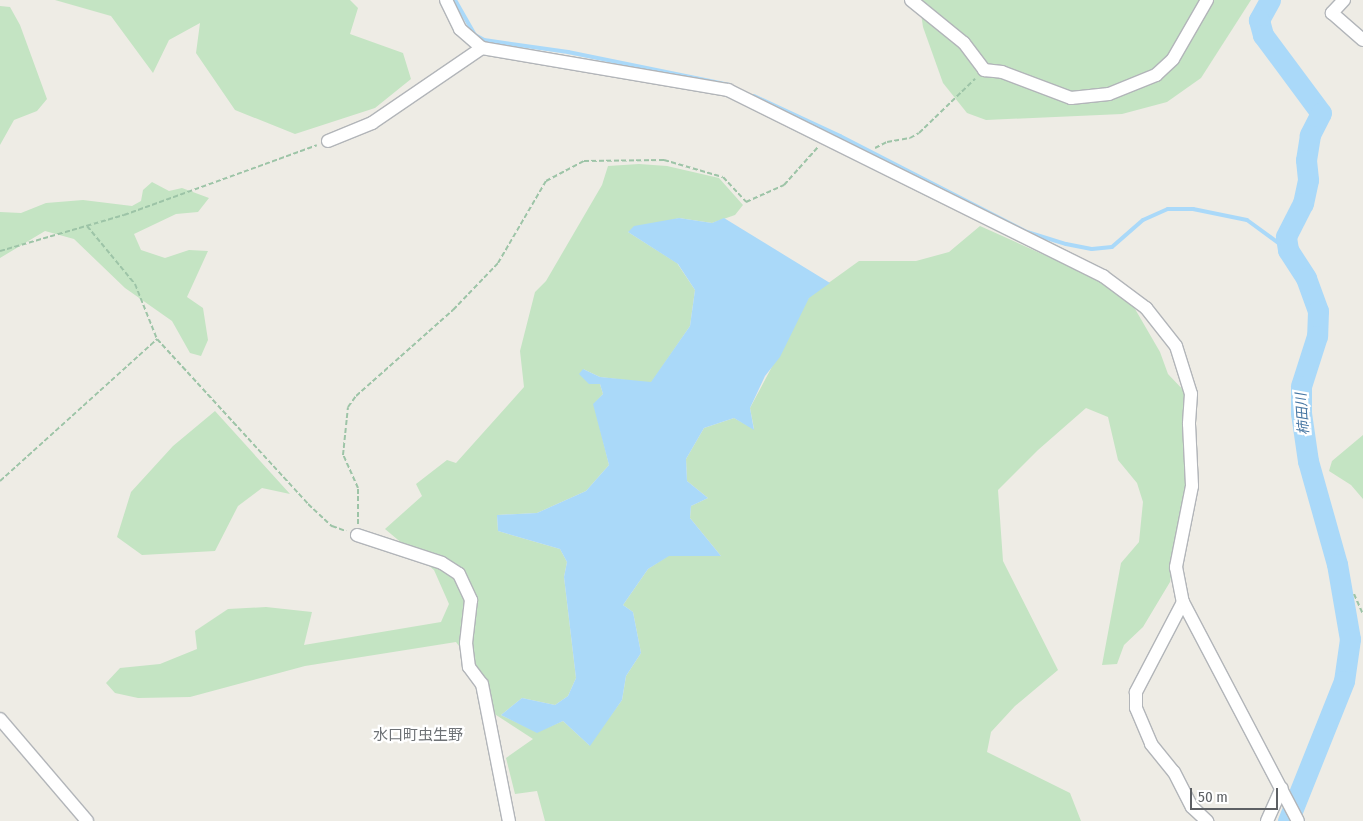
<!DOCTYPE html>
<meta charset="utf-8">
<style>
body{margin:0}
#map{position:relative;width:1363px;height:821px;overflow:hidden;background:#eeece5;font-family:"Fira Sans Condensed","Noto Sans JP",sans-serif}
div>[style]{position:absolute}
.green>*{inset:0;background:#c4e4c3}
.water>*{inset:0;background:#aad9f9}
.stream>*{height:4px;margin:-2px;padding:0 2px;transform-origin:2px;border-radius:2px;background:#aad9f9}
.river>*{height:21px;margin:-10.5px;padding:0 10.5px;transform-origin:10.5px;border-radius:10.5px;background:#aad9f9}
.path>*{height:2px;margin-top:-1px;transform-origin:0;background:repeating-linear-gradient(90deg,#9dc4a7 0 5px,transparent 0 7.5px)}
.roads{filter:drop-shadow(1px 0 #b2b5b9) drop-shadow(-1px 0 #b2b5b9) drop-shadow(0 1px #b2b5b9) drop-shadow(0 -1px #b2b5b9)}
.minor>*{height:12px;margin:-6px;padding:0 6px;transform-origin:6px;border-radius:6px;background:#fff}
span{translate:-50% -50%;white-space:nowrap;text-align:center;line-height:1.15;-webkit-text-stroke:4.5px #fff;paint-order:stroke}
.water-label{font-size:14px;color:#4575a2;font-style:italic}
.quarter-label{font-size:15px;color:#6e7276}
.scale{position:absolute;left:1190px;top:788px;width:88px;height:22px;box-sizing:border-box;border:2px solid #5d6064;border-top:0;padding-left:6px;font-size:15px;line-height:18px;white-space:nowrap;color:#5d6064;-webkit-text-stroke:4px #fff;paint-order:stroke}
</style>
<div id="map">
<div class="green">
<div style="clip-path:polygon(55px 0,350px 0,358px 8px,350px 34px,403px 53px,411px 79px,375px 108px,295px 134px,235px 110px,196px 53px,200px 23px,169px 40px,153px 73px,111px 16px)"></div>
<div style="clip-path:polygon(919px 0,1251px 0,1201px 78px,1167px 102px,1122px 114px,986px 120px,967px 113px,943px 83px,923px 27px)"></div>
<div style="clip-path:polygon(0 6px,10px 7px,20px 25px,47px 99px,37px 111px,14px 120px,0 145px)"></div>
<div style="clip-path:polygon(639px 164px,667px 166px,719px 178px,743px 205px,735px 215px,712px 223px,679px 218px,628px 232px,677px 263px,695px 290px,690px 326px,651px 383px,600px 377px,583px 369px,600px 384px,603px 394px,594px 404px,609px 465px,586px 491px,537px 513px,497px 515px,498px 531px,560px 549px,567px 562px,564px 577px,576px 678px,568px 696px,555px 705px,522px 698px,501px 715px,537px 732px,563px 721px,589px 745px,622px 700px,626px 676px,641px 653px,633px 612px,623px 605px,648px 569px,668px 556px,721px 556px,690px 518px,691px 506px,708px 498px,687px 481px,686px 459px,704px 428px,734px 418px,754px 429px,750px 408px,809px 297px,859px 261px,916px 261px,949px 252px,980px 226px,1100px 280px,1131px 302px,1160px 352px,1168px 374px,1186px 393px,1187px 496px,1170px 582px,1143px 627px,1124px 645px,1117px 664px,1102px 665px,1121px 563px,1139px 542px,1143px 502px,1137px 483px,1118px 460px,1108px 417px,1086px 408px,1038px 450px,998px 490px,1003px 561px,1058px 670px,1015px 706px,991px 732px,987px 752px,1070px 793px,1081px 821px,545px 821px,537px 791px,515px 794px,506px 758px,533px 739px,493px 713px,482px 677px,456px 642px,305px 666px,190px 697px,138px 698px,115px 693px,106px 683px,120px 668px,160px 664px,197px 649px,195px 631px,228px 609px,266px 607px,312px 612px,304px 645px,441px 622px,449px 604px,434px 570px,385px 529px,422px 496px,416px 484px,447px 460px,456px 463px,524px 387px,520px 351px,535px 292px,546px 281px,602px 185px,608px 166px)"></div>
<div style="clip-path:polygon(152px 182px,169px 191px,182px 188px,209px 198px,198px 212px,176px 214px,134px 234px,141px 250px,165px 258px,189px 250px,208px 251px,187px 297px,203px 308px,208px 340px,201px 356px,190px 353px,172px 321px,125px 288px,74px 239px,45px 231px,0 258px,0 212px,21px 213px,46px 203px,83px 200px,132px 206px,141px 201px,143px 190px)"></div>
<div style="clip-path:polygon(215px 411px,290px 494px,262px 488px,238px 506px,215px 551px,142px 555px,117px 537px,131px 492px,173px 446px)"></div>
<div style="clip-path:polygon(1363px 435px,1363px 499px,1351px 485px,1329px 471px,1332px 461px)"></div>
</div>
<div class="water">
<div style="clip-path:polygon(679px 218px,712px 223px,724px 218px,830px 283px,809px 298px,780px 357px,765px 376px,750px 408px,754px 430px,734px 418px,704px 428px,686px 459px,687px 481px,708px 498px,691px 506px,690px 518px,721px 556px,669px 556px,648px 569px,623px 605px,633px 612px,641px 653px,626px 676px,622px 700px,590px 746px,563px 721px,537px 733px,501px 715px,522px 698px,555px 705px,568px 696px,576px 678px,564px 577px,567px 562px,560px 549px,498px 531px,497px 515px,537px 513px,586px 491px,609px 465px,593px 404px,603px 394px,600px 384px,589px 384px,579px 374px,583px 369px,600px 377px,651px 382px,690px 326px,695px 290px,678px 264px,628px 232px,634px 226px)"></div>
</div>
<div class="stream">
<div style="left:455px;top:0;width:40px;rotate:60.3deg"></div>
<div style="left:475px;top:35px;width:10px;rotate:29deg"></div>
<div style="left:484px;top:40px;width:85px;rotate:8.1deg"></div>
<div style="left:568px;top:52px;width:165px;rotate:11.5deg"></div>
<div style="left:754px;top:96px;width:95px;rotate:24.9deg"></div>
<div style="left:840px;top:136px;width:210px;rotate:27.2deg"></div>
<div style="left:1027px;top:232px;width:41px;rotate:17.1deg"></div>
<div style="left:1066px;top:244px;width:26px;rotate:11deg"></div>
<div style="left:1092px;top:249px;width:20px;rotate:-6deg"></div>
<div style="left:1112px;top:247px;width:41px;rotate:-41.1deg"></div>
<div style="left:1143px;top:220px;width:27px;rotate:-24deg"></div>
<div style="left:1168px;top:209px;width:25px"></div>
<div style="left:1193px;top:209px;width:55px;rotate:11.5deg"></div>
<div style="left:1247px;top:220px;width:51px;rotate:36.2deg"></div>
</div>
<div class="river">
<div style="left:1270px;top:0;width:23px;rotate:119deg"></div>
<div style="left:1259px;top:20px;width:16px;rotate:75deg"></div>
<div style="left:1263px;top:35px;width:97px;rotate:53.4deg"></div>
<div style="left:1321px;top:113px;width:25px;rotate:117deg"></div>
<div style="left:1310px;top:135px;width:25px;rotate:99deg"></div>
<div style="left:1306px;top:160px;width:20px;rotate:84deg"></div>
<div style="left:1308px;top:180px;width:24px;rotate:102deg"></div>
<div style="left:1303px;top:203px;width:38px;rotate:117deg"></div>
<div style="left:1286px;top:237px;width:13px;rotate:81deg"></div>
<div style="left:1288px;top:250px;width:33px;rotate:57deg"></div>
<div style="left:1306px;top:278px;width:35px;rotate:70deg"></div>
<div style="left:1318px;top:311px;width:25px;rotate:92deg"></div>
<div style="left:1317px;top:336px;width:52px;rotate:107.7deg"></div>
<div style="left:1301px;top:386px;width:27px;rotate:90deg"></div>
<div style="left:1301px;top:413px;width:49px;rotate:81.7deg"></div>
<div style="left:1308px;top:461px;width:107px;rotate:74.3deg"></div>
<div style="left:1337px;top:564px;width:76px;rotate:80.2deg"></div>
<div style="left:1350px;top:639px;width:42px;rotate:98.1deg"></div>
<div style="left:1344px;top:681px;width:151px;rotate:111.8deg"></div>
</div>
<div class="path">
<div style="left:875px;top:148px;width:13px;rotate:-27deg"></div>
<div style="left:887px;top:142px;width:23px;rotate:-10deg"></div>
<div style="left:910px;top:138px;width:10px;rotate:-29deg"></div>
<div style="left:919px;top:133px;width:78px;rotate:-44deg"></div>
<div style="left:87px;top:226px;width:75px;rotate:50.4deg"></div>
<div style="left:135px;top:284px;width:59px;rotate:68.2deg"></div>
<div style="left:157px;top:339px;width:224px;rotate:47.5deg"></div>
<div style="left:308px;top:504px;width:33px;rotate:43deg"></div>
<div style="left:332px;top:526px;width:15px;rotate:20deg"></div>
<div style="left:0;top:251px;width:129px;rotate:-16.2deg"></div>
<div style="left:124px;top:215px;width:205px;rotate:-19.9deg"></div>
<div style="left:0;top:481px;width:212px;rotate:-42.1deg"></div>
<div style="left:358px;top:524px;width:36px;rotate:-90deg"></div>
<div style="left:358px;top:488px;width:36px;rotate:-114deg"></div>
<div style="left:343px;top:455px;width:48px;rotate:-84.1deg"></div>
<div style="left:348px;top:407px;width:14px;rotate:-54deg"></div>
<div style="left:356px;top:396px;width:130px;rotate:-41.6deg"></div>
<div style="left:453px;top:310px;width:65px;rotate:-46.2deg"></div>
<div style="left:498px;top:263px;width:95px;rotate:-59.7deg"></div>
<div style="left:546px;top:181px;width:43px;rotate:-27.8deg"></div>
<div style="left:584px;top:161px;width:80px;rotate:-0.7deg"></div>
<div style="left:664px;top:160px;width:61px;rotate:16.1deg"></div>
<div style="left:723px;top:177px;width:34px;rotate:47deg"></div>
<div style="left:746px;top:202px;width:42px;rotate:-24.1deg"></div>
<div style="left:784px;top:185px;width:51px;rotate:-48.2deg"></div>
<div style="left:1354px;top:594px;width:22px;rotate:66deg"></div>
</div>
<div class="roads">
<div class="minor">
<div style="left:446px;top:0;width:32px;rotate:64deg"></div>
<div style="left:460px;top:29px;width:29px;rotate:41deg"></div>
<div style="left:482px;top:48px;width:250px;rotate:9.7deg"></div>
<div style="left:728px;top:90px;width:419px;rotate:26.4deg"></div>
<div style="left:1103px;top:276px;width:54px;rotate:36.7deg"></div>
<div style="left:1146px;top:308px;width:48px;rotate:51.7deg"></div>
<div style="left:1176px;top:346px;width:50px;rotate:72.6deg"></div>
<div style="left:1191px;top:394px;width:30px;rotate:94deg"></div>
<div style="left:1189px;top:424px;width:62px;rotate:87.2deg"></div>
<div style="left:1192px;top:486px;width:83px;rotate:101.2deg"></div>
<div style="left:1176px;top:567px;width:36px;rotate:79deg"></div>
<div style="left:1183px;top:602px;width:247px;rotate:62.3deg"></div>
<div style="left:911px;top:0;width:68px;rotate:39.1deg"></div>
<div style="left:964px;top:43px;width:34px;rotate:53deg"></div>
<div style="left:984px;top:70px;width:18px;rotate:6deg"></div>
<div style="left:1002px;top:72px;width:74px;rotate:20.6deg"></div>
<div style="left:1071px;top:98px;width:38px;rotate:-6deg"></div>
<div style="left:1109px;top:94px;width:51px;rotate:-22deg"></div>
<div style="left:1156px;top:75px;width:23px;rotate:-43deg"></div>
<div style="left:1173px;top:59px;width:68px;rotate:-60deg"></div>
<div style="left:1344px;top:0;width:18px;rotate:133deg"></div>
<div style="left:1332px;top:13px;width:41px;rotate:41.1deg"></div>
<div style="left:328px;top:141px;width:48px;rotate:-22.2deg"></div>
<div style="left:372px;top:123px;width:133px;rotate:-34.3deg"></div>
<div style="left:357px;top:535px;width:89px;rotate:18.2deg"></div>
<div style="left:442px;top:563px;width:20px;rotate:33deg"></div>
<div style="left:459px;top:574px;width:29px;rotate:65deg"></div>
<div style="left:471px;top:600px;width:43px;rotate:96.6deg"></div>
<div style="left:466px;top:643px;width:24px;rotate:83deg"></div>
<div style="left:469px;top:667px;width:21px;rotate:53deg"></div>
<div style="left:482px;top:684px;width:140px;rotate:78.9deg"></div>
<div style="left:1183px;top:602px;width:102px;rotate:117.6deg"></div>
<div style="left:1136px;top:692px;width:16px;rotate:90deg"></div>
<div style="left:1136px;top:708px;width:39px;rotate:67deg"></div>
<div style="left:1151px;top:744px;width:36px;rotate:51deg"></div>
<div style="left:1174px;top:772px;width:39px;rotate:63deg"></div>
<div style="left:1192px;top:807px;width:21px;rotate:43deg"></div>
<div style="left:0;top:719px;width:134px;rotate:49.5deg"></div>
<div style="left:1267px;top:821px;width:36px;rotate:-66deg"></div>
</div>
</div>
<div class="water-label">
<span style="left:1303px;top:414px;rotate:-94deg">柿田川</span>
</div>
<div class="quarter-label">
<span style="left:418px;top:736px">水口町虫生野</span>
</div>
<div class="scale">50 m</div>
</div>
